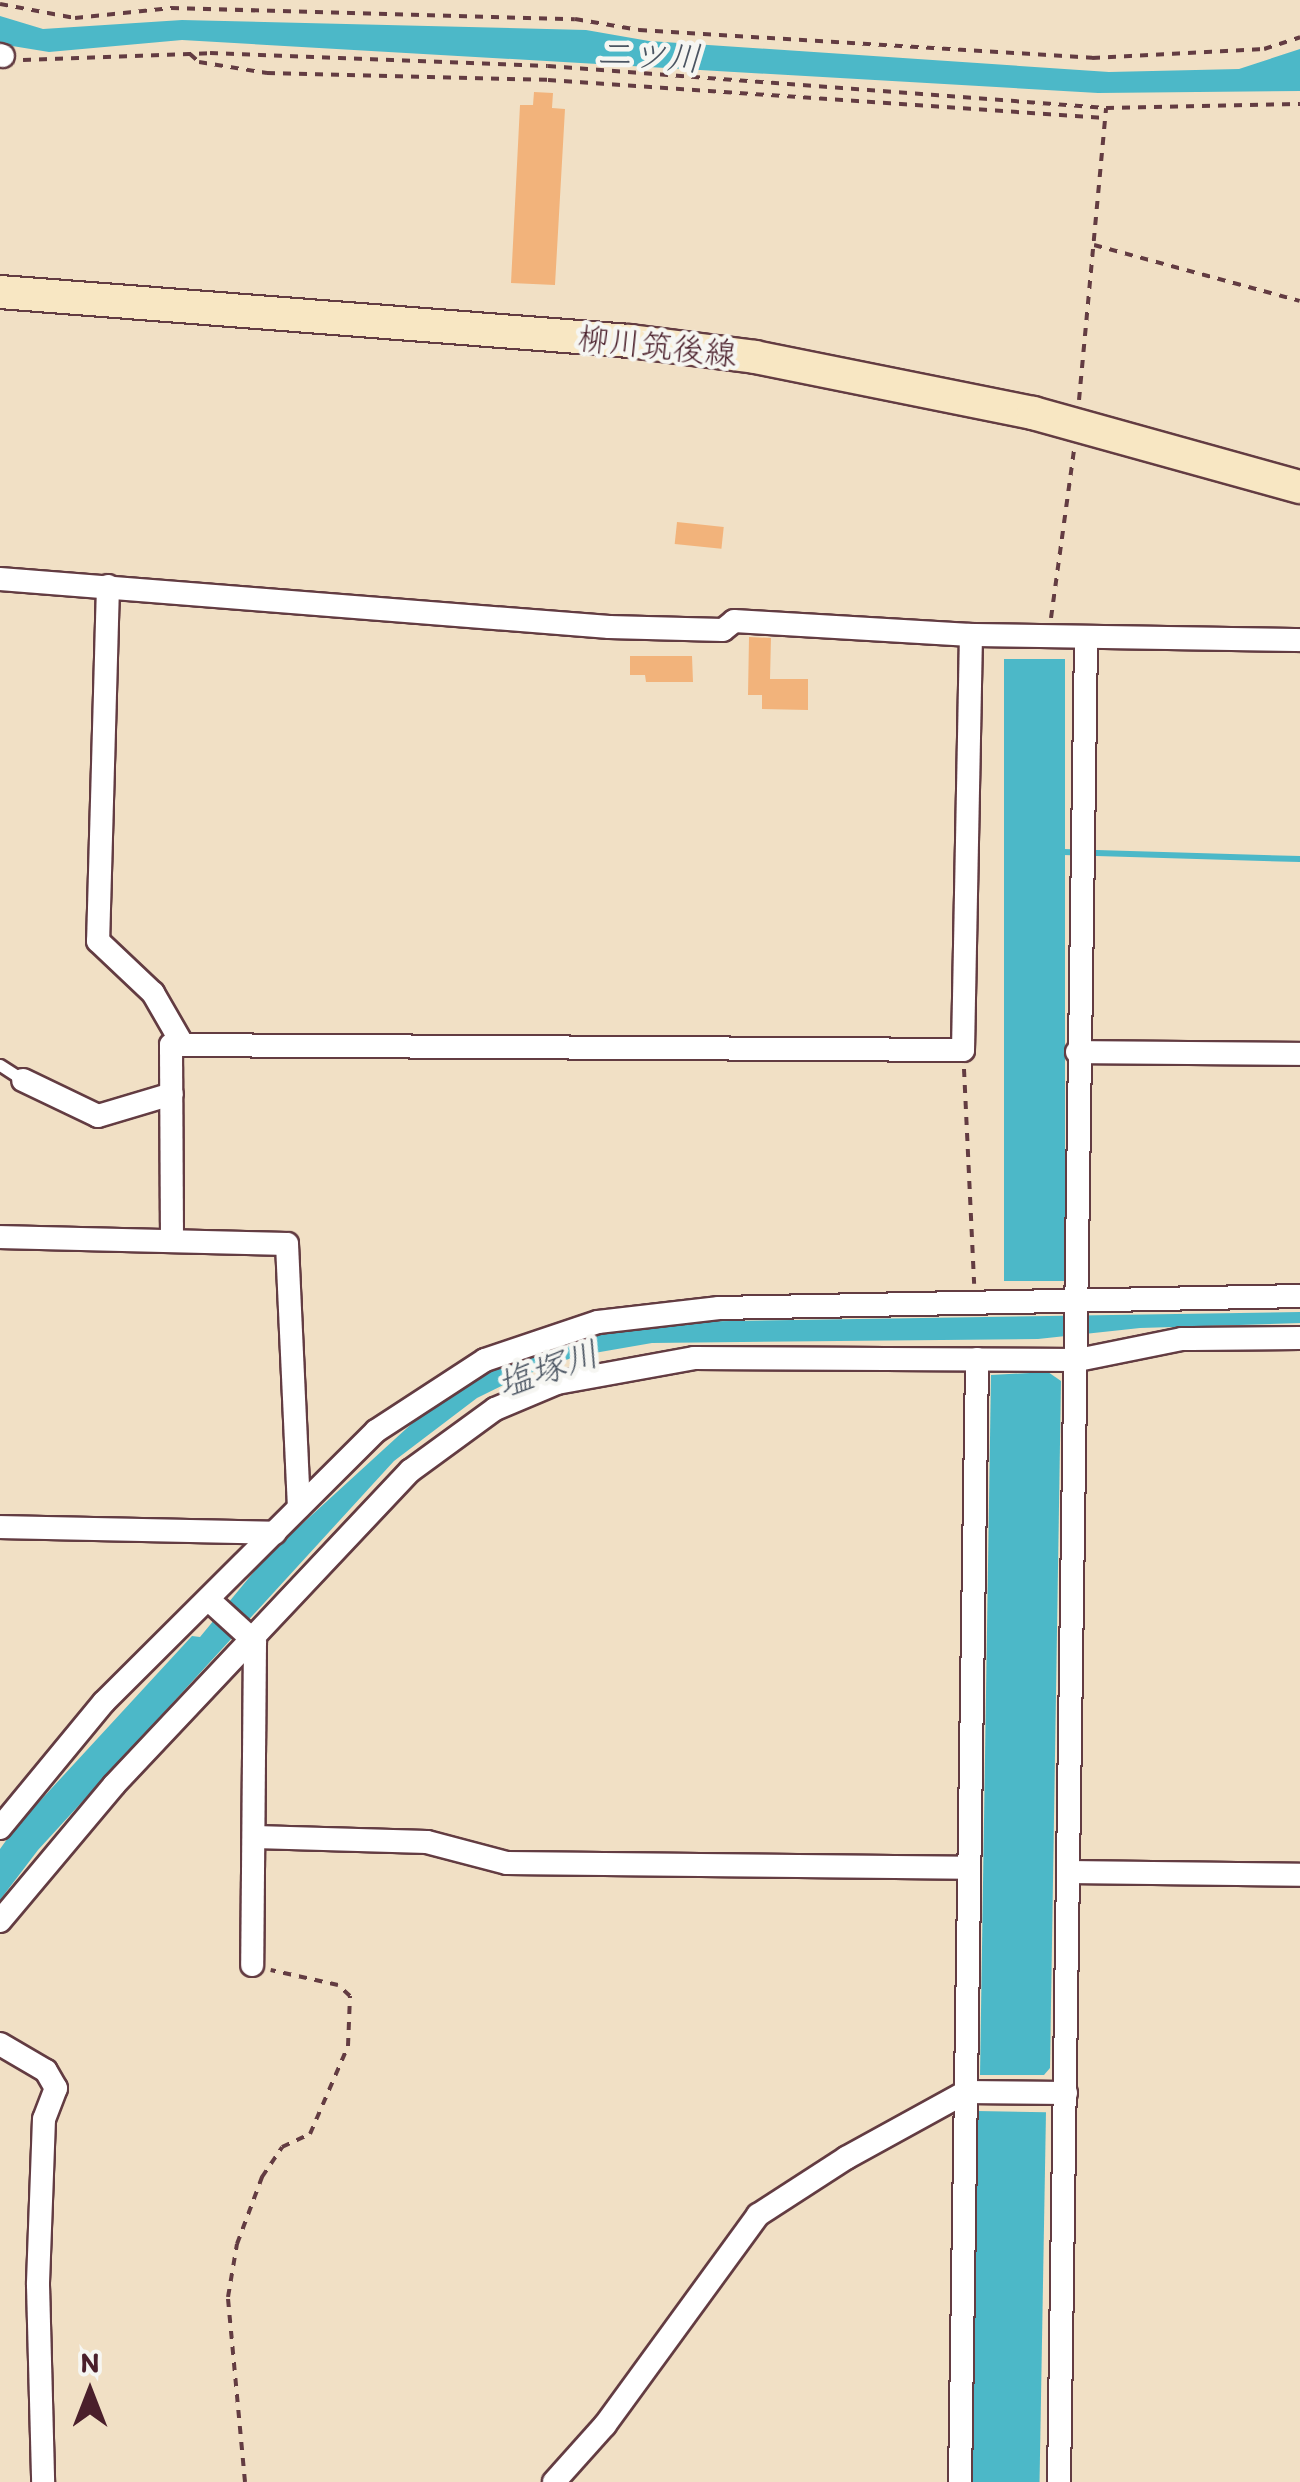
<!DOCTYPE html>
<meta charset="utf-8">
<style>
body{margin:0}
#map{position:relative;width:1300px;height:2482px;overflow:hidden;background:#f1e0c5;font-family:Itim,"Klee One",sans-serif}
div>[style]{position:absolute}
.water>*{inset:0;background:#4cb8c8;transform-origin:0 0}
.stream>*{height:6px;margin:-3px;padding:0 3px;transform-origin:3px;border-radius:3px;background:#4cb8c8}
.building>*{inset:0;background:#f2b37b;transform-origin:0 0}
.path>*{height:4px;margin-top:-2px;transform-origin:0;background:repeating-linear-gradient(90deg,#633c42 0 8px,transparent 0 16px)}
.roads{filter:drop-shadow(2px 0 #633c42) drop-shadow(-2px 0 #633c42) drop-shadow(0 2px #633c42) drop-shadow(0 -2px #633c42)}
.lane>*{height:11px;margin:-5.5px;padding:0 5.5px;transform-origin:5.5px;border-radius:5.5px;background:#fff}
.street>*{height:22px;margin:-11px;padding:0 11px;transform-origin:11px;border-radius:11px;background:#fff}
.secondary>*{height:32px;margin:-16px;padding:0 16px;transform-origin:16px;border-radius:16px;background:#f8e7c3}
span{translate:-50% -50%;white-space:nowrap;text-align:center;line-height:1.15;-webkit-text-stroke:9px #f6f6f2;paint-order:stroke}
.street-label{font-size:32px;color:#4a1f2b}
.water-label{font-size:35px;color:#4b5562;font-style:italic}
.north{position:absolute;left:40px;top:2342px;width:100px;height:100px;-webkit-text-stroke:8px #f6f6f2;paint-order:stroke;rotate:0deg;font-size:28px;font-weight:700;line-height:40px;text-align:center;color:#4a1f2b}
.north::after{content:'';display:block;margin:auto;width:35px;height:45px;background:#4a1f2b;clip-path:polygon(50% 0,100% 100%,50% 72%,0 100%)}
</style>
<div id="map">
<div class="water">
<div style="clip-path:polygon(0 16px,43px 29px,182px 20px,586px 30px,649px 41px,1109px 72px,1239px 69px,1300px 49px,1300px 91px,1098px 93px,182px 40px,49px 52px,0 44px)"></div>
<div style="left:1004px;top:659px;width:61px;height:622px"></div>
<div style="clip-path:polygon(1300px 1312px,1300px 1323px,1140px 1328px,1038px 1339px,652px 1343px,577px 1356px,522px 1376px,477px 1398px,394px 1461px,38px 1850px,0 1900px,0 1849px,15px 1828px,192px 1636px,200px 1637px,267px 1556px,430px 1407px,483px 1374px,555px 1343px,664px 1322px)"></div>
<div style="clip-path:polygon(1048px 1372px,1061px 1381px,1050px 2068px,1044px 2075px,980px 2075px,991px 1375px)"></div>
<div style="left:977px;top:2111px;width:69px;height:371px;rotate:1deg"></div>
</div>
<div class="stream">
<div style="left:1063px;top:852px;width:237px;rotate:1.7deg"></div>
</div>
<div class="building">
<div style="clip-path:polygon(534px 92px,553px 93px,552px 108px,565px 109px,555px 285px,511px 283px,520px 105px,533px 105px)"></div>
<div style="left:677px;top:522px;width:47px;height:22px;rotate:6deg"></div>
<div style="clip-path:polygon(749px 637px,771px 638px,770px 679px,808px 679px,808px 710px,762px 709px,762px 695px,748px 695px)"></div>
<div style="clip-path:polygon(630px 656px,692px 656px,693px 682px,646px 682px,645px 675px,630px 675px)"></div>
</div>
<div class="path">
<div style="left:0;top:4px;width:76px;rotate:10.6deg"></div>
<div style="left:75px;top:18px;width:97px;rotate:-5.9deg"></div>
<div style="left:171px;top:8px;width:404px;rotate:1.6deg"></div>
<div style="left:575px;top:19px;width:65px;rotate:9.8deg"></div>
<div style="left:639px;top:30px;width:454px;rotate:3.5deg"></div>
<div style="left:1092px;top:58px;width:172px;rotate:-3deg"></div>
<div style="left:1264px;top:49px;width:38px;rotate:-18deg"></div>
<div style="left:190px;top:54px;width:12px;rotate:42deg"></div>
<div style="left:199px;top:62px;width:69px;rotate:9.2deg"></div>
<div style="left:267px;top:73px;width:281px;rotate:1.4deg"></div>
<div style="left:548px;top:80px;width:558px;rotate:3.9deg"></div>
<div style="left:23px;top:60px;width:187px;rotate:-2.1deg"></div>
<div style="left:210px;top:53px;width:338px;rotate:2.2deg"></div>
<div style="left:548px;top:66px;width:560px;rotate:4.3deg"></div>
<div style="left:1106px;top:108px;width:194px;rotate:-1.2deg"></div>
<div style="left:1094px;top:245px;width:213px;rotate:15.2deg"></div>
<div style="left:1079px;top:400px;width:293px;rotate:-84.7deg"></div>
<div style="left:1051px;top:618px;width:171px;rotate:-82.2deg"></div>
<div style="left:964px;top:1069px;width:215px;rotate:87.3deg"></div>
<div style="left:245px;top:2482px;width:186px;rotate:-95.3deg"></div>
<div style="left:228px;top:2297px;width:54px;rotate:-80.4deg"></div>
<div style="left:237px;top:2244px;width:72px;rotate:-69.5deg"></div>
<div style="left:262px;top:2177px;width:36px;rotate:-56deg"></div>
<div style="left:282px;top:2147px;width:31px;rotate:-25deg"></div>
<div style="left:310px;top:2134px;width:96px;rotate:-66.6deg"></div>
<div style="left:348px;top:2046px;width:50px;rotate:-87.7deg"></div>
<div style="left:350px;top:1996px;width:16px;rotate:-137deg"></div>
<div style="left:338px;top:1985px;width:69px;rotate:-167.4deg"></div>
</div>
<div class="roads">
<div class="lane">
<div style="left:0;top:1065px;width:27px;rotate:33deg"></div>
</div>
<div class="street">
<div style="left:0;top:55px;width:3px;rotate:18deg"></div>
<div style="left:0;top:579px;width:611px;rotate:4.51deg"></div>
<div style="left:609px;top:627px;width:114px;rotate:1.5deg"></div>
<div style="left:723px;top:630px;width:14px;rotate:-39deg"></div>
<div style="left:734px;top:621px;width:237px;rotate:3.4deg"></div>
<div style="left:971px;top:635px;width:329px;rotate:0.9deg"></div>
<div style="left:108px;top:586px;width:355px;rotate:91.6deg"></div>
<div style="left:98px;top:941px;width:76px;rotate:43.4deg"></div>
<div style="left:153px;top:993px;width:60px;rotate:60deg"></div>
<div style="left:1077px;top:1052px;width:223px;rotate:0.5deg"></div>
<div style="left:23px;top:1080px;width:83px;rotate:25.6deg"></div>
<div style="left:98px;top:1116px;width:77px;rotate:-16.6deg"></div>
<div style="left:0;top:1237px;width:287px;rotate:1.4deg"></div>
<div style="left:287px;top:1244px;width:263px;rotate:87.4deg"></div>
<div style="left:172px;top:1239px;width:194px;rotate:-90.3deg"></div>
<div style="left:171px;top:1045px;width:792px;rotate:0.36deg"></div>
<div style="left:963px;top:1050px;width:415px;rotate:-88.9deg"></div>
<div style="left:0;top:1527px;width:275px;rotate:1.2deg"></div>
<div style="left:209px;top:1600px;width:62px;rotate:42.4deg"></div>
<div style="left:255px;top:1642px;width:323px;rotate:90.5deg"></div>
<div style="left:0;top:1828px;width:163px;rotate:-50.5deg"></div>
<div style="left:104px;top:1702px;width:384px;rotate:-44.9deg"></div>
<div style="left:376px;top:1431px;width:130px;rotate:-33.1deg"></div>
<div style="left:485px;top:1360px;width:119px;rotate:-18.6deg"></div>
<div style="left:598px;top:1322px;width:122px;rotate:-6.6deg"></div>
<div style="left:719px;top:1308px;width:581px;rotate:-1.18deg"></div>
<div style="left:255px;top:1837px;width:172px;rotate:1.7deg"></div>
<div style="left:427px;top:1842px;width:83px;rotate:14.7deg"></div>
<div style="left:507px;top:1863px;width:460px;rotate:0.6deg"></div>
<div style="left:1068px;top:1872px;width:232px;rotate:0.7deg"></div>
<div style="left:0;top:1921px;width:177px;rotate:-50deg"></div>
<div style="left:114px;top:1785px;width:432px;rotate:-46.7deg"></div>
<div style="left:410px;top:1471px;width:105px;rotate:-36.1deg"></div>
<div style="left:495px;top:1409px;width:67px;rotate:-22.8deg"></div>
<div style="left:557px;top:1383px;width:139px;rotate:-10.3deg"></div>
<div style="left:694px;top:1358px;width:384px;rotate:0.3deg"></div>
<div style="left:1078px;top:1360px;width:106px;rotate:-11.4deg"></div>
<div style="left:1182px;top:1339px;width:118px;rotate:-0.5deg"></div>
<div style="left:0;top:2044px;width:53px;rotate:30.4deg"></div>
<div style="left:46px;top:2071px;width:20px;rotate:60deg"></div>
<div style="left:56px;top:2088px;width:33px;rotate:111deg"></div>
<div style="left:44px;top:2119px;width:166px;rotate:92.1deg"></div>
<div style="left:38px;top:2285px;width:197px;rotate:88.5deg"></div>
<div style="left:554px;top:2482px;width:76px;rotate:-48.2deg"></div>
<div style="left:605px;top:2425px;width:260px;rotate:-53.9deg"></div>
<div style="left:758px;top:2215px;width:105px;rotate:-32.9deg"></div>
<div style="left:846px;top:2158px;width:137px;rotate:-28.8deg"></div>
<div style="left:966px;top:2092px;width:100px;rotate:0.6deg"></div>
<div style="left:960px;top:2482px;width:1123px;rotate:-89.13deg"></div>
<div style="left:1059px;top:2482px;width:1844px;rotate:-89.16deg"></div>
</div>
<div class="secondary">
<div style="left:0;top:292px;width:631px;rotate:4.45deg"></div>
<div style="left:629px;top:341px;width:127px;rotate:7.2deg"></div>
<div style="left:755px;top:357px;width:284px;rotate:11.4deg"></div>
<div style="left:1033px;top:413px;width:277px;rotate:15.5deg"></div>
</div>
</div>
<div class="street-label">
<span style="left:657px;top:346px;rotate:6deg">柳川筑後線</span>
</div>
<div class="water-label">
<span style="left:649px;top:56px;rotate:3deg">二ツ川</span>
<span style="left:548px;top:1369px;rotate:-19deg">塩塚川</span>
</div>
<div class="north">N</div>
</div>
